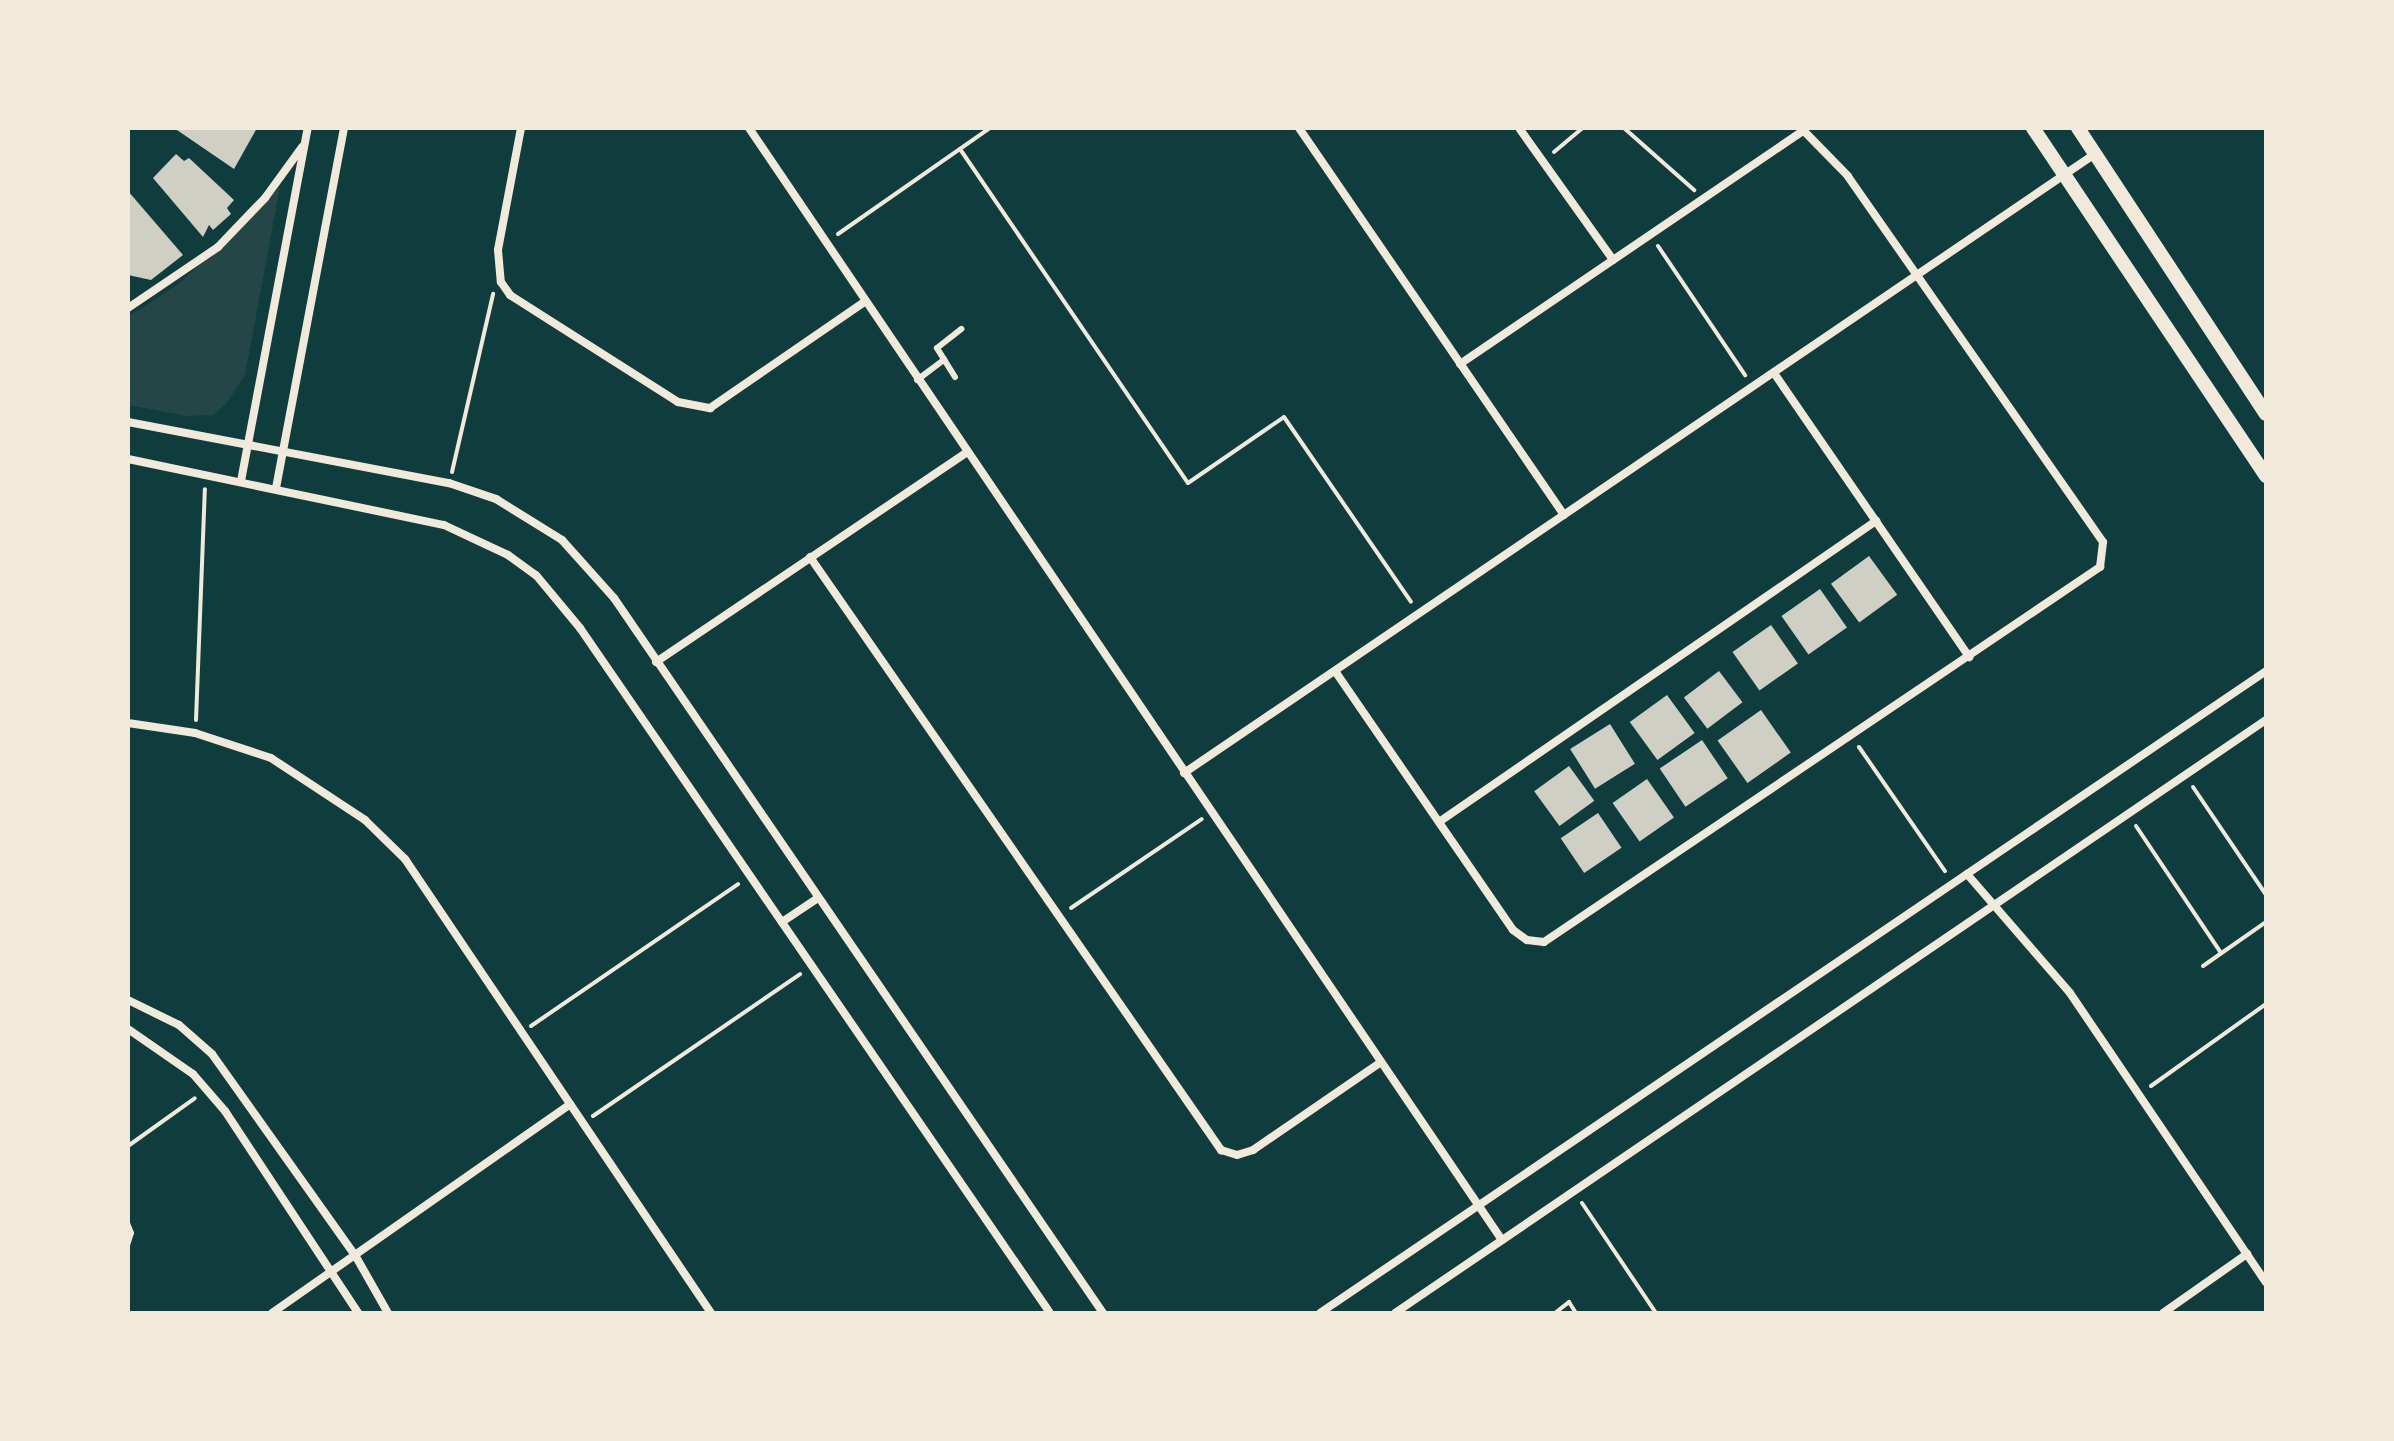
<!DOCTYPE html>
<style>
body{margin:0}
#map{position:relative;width:2394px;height:1441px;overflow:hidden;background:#0f3d3e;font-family:"Golos Text",sans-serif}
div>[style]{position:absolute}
.green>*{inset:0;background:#244646}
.building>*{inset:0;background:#cfcfc3;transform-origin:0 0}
.path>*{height:4px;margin:-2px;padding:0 2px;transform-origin:2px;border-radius:2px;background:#f1e9da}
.service>*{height:6px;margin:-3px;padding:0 3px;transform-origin:3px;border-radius:3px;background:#f1e9da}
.minor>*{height:8px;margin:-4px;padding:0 4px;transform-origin:4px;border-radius:4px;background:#f1e9da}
.tertiary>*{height:14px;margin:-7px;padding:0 7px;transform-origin:7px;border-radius:7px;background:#f1e9da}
span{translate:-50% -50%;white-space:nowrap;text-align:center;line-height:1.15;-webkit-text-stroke:6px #f1e9da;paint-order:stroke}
.frame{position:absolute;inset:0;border:130px solid #f1e9da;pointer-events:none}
</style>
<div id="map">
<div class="green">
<div style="clip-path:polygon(280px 187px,245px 375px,226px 404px,213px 415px,187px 416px,128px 405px,128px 317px,180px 283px)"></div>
</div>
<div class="building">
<div style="clip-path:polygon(174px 128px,257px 128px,234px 169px)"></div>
<div style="clip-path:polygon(176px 154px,184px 161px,189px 158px,234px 200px,227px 208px,231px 214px,213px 230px,209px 225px,203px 237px,153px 178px)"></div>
<div style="clip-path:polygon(128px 191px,183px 255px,151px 280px,128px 275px)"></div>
<div style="left:1869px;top:556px;width:48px;height:47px;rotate:54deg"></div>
<div style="left:1820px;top:589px;width:47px;height:47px;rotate:55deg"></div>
<div style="left:1771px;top:625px;width:47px;height:47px;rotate:55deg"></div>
<div style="left:1719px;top:671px;width:39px;height:44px;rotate:53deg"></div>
<div style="left:1667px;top:695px;width:47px;height:46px;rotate:54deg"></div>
<div style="left:1761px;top:710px;width:52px;height:53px;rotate:55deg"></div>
<div style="left:1610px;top:724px;width:47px;height:47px;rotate:58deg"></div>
<div style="left:1702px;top:740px;width:46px;height:51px;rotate:56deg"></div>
<div style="left:1569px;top:766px;width:43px;height:43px;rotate:54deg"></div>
<div style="left:1647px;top:779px;width:47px;height:42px;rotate:55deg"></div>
<div style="left:1598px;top:813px;width:42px;height:45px;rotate:56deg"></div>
</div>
<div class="path">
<div style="left:1624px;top:128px;width:94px;rotate:41.5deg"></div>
<div style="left:960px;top:149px;width:404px;rotate:55.7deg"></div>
<div style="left:1188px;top:483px;width:116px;rotate:-34.5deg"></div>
<div style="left:1284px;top:417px;width:224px;rotate:55.5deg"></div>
<div style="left:1554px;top:152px;width:38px;rotate:-40deg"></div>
<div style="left:838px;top:234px;width:185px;rotate:-34.9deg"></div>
<div style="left:1658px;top:246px;width:156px;rotate:56deg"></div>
<div style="left:452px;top:472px;width:183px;rotate:-77deg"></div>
<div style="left:196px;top:720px;width:231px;rotate:-87.8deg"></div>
<div style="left:1859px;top:747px;width:151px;rotate:55.3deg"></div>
<div style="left:2193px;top:787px;width:130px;rotate:55.9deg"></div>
<div style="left:2136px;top:826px;width:153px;rotate:56.2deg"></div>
<div style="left:1071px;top:908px;width:158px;rotate:-34.2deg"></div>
<div style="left:2203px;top:966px;width:77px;rotate:-34.9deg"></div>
<div style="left:531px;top:1026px;width:251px;rotate:-34.4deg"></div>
<div style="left:2151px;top:1086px;width:141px;rotate:-35.5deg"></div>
<div style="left:593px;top:1116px;width:251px;rotate:-34.4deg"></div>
<div style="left:128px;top:1146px;width:82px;rotate:-35.6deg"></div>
<div style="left:1582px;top:1203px;width:133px;rotate:56.1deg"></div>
<div style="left:128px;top:1223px;width:11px;rotate:68deg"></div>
<div style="left:132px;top:1233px;width:13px;rotate:108deg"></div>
<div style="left:1555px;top:1313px;width:18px;rotate:-38deg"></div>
<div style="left:1569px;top:1302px;width:13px;rotate:58deg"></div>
</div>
<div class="service">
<div style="left:955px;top:377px;width:34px;rotate:-122deg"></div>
<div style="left:937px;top:348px;width:31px;rotate:-38deg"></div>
<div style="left:917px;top:380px;width:34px;rotate:-37deg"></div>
</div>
<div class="minor">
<div style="left:521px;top:128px;width:124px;rotate:100.7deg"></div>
<div style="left:498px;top:250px;width:32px;rotate:85deg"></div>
<div style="left:501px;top:282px;width:16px;rotate:55deg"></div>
<div style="left:510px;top:295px;width:199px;rotate:32.5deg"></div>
<div style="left:678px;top:402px;width:33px;rotate:11deg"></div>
<div style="left:710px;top:408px;width:187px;rotate:-34.5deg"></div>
<div style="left:749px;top:128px;width:1343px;rotate:55.9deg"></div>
<div style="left:1299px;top:128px;width:469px;rotate:55.6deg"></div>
<div style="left:1519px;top:128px;width:162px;rotate:54.5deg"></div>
<div style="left:128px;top:308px;width:109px;rotate:-34.1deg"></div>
<div style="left:218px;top:247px;width:68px;rotate:-46.2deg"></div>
<div style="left:265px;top:198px;width:63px;rotate:-54deg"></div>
<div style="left:1460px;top:364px;width:416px;rotate:-34.2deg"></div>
<div style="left:1774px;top:373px;width:345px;rotate:55.5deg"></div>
<div style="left:128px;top:422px;width:327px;rotate:10.8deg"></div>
<div style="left:449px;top:483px;width:50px;rotate:18.8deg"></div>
<div style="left:496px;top:499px;width:78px;rotate:31.8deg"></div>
<div style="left:562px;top:540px;width:78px;rotate:48.1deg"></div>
<div style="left:614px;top:598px;width:866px;rotate:55.63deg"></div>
<div style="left:128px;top:459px;width:323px;rotate:11.8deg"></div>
<div style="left:444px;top:525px;width:71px;rotate:25.1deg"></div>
<div style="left:508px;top:555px;width:34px;rotate:36deg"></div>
<div style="left:536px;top:575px;width:69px;rotate:50.3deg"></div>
<div style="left:580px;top:628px;width:831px;rotate:55.54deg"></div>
<div style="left:241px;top:481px;width:359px;rotate:-79.3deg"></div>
<div style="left:276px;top:488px;width:366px;rotate:-79.3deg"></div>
<div style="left:810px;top:557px;width:722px;rotate:55.27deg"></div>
<div style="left:1221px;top:1150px;width:17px;rotate:17deg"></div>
<div style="left:1237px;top:1155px;width:17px;rotate:-17deg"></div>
<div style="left:1253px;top:1150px;width:155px;rotate:-34.5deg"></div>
<div style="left:656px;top:662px;width:374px;rotate:-34deg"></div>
<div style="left:1335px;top:671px;width:314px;rotate:55.5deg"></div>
<div style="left:1513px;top:930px;width:17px;rotate:36deg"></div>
<div style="left:1527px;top:940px;width:17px;rotate:7deg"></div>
<div style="left:1544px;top:942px;width:671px;rotate:-34deg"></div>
<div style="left:2100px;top:567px;width:25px;rotate:-83deg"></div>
<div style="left:2103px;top:542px;width:446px;rotate:-124.9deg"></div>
<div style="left:1848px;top:176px;width:67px;rotate:-134.4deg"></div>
<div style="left:128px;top:723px;width:68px;rotate:8.5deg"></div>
<div style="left:195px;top:733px;width:80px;rotate:18.2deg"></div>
<div style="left:271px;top:758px;width:113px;rotate:33.4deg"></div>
<div style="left:365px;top:820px;width:56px;rotate:44.3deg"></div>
<div style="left:405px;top:859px;width:547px;rotate:56.02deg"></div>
<div style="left:1184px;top:773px;width:1101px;rotate:-34.2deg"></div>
<div style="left:1439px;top:822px;width:531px;rotate:-34.56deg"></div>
<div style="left:1967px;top:874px;width:157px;rotate:49.1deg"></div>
<div style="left:2070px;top:993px;width:349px;rotate:55.9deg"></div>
<div style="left:782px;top:922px;width:43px;rotate:-33.7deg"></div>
<div style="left:128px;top:1000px;width:57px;rotate:26.1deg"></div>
<div style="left:179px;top:1025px;width:44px;rotate:41.3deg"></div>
<div style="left:212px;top:1054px;width:247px;rotate:54.6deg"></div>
<div style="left:355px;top:1255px;width:67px;rotate:60.4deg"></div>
<div style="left:128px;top:1029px;width:79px;rotate:34.7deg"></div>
<div style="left:193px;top:1074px;width:49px;rotate:49.1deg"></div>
<div style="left:225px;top:1111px;width:242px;rotate:56.6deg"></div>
<div style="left:272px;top:1313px;width:364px;rotate:-35deg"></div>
<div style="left:1320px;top:1313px;width:1143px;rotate:-34.16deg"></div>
<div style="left:1395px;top:1313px;width:1054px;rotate:-34.25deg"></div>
<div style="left:2163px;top:1313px;width:103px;rotate:-35.1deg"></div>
</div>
<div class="tertiary">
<div style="left:2033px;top:128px;width:419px;rotate:56.2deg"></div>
<div style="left:2078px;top:128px;width:342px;rotate:56.7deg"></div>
</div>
<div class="frame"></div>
</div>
